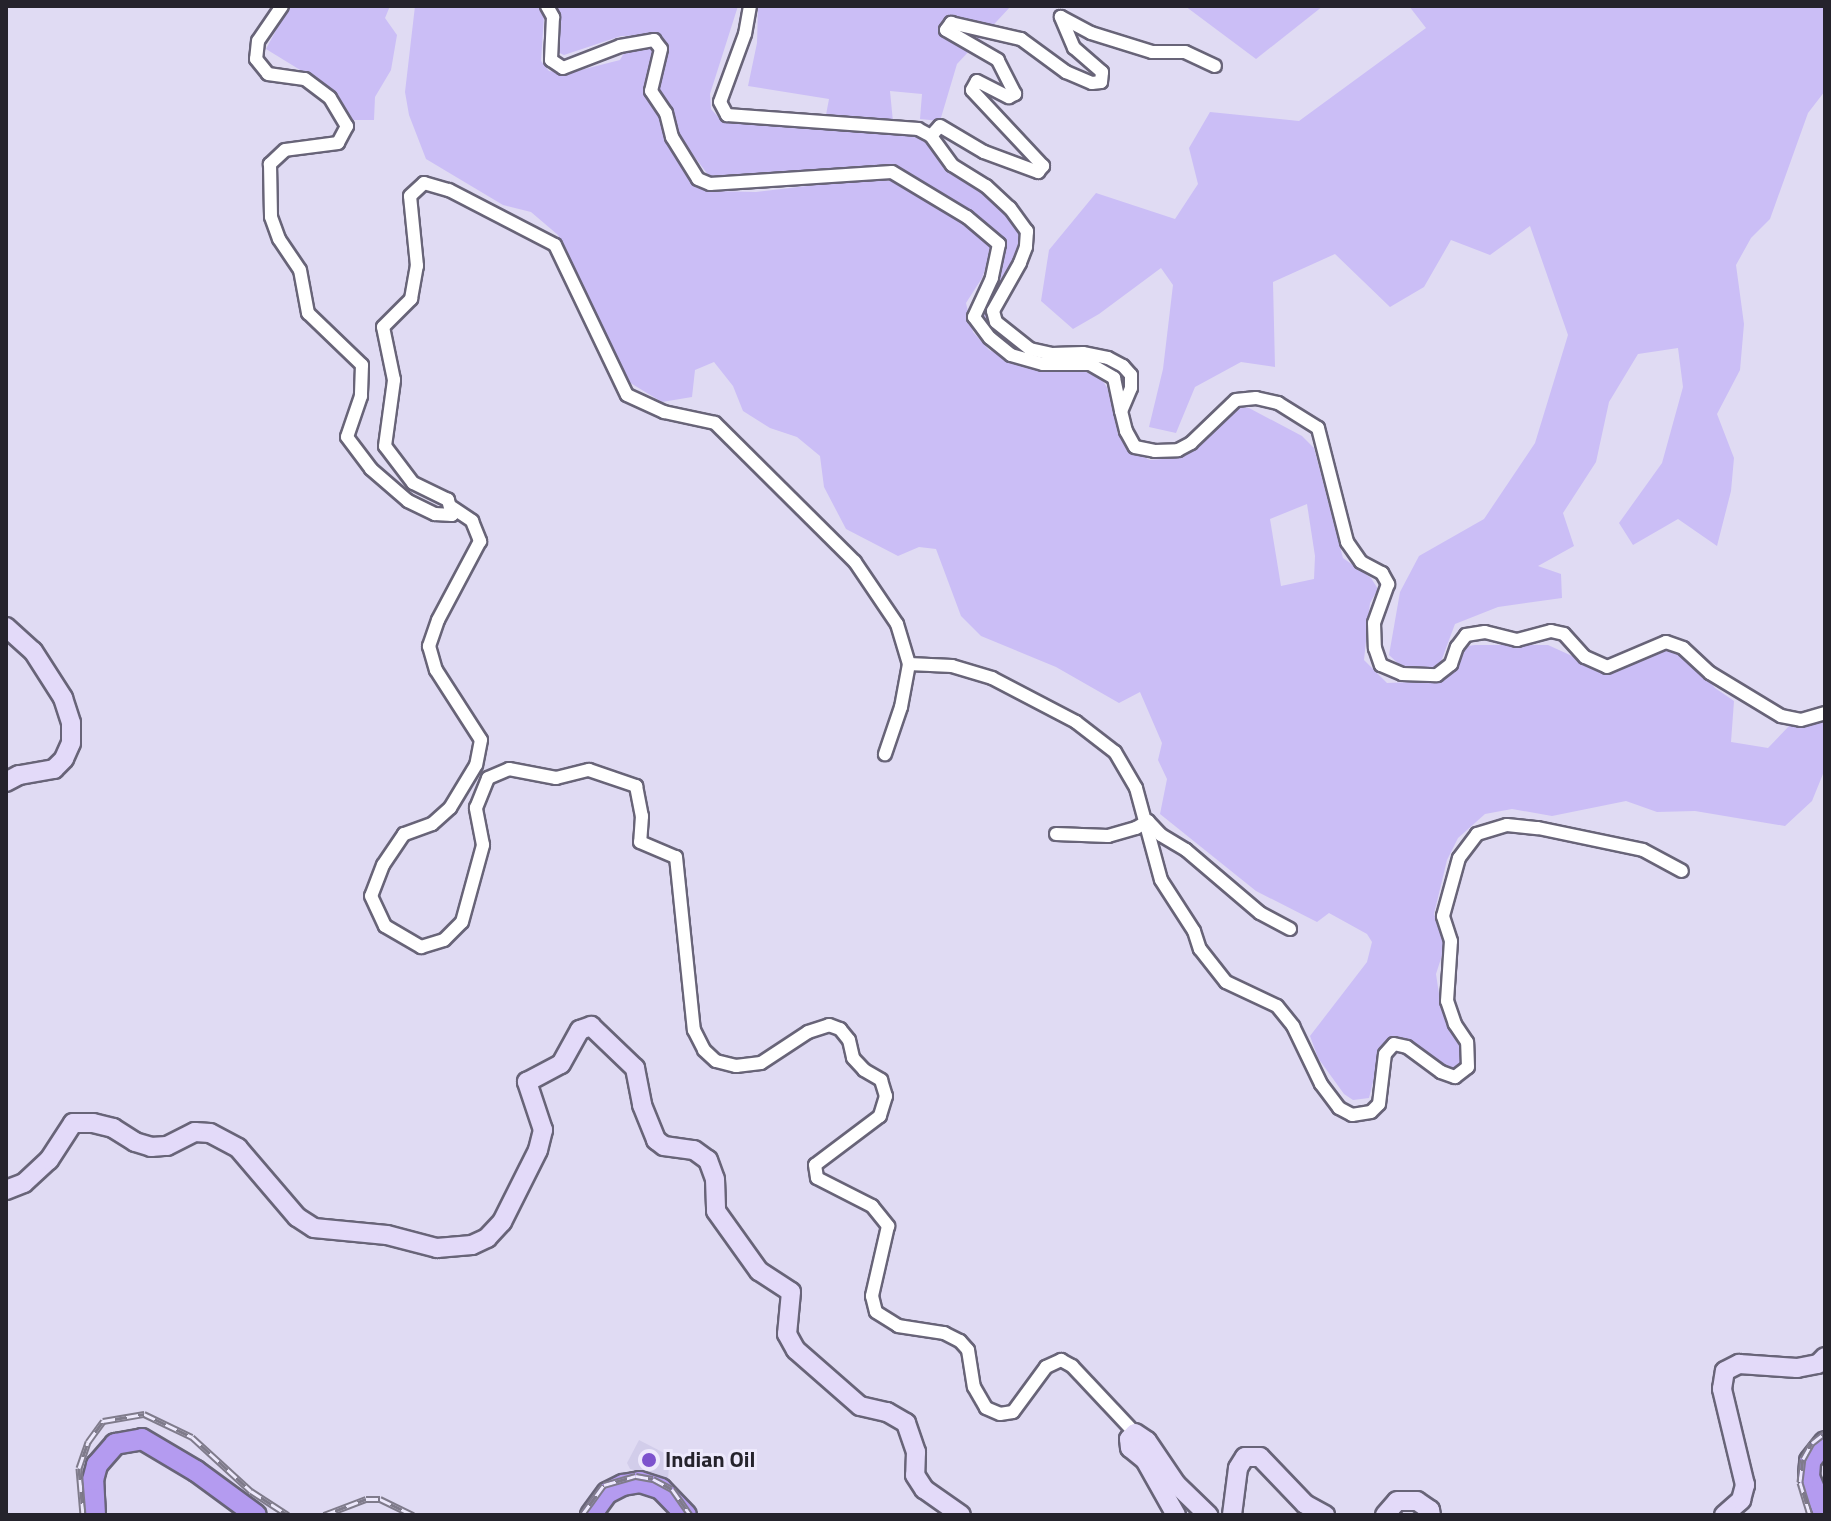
<!DOCTYPE html>
<style>
body{margin:0}
#map{position:relative;width:1831px;height:1521px;overflow:hidden;background:#e0dbf3;font-family:"Titillium Web",sans-serif}
div>[style]{position:absolute}
.built>*{inset:0;background:#d2cdea}
.green>*{inset:0;background:#cbbef6}
.roads{filter:drop-shadow(2px 0 #686478) drop-shadow(-2px 0 #686478) drop-shadow(0 2px #686478) drop-shadow(0 -2px #686478)}
.minor>*{height:12px;margin:-6px;padding:0 6px;transform-origin:6px;border-radius:6px;background:#fff}
.secondary>*{height:18px;margin:-9px;padding:0 9px;transform-origin:9px;border-radius:9px;background:#e3daf9}
.trunk>*{height:20px;margin:-10px;padding:0 10px;transform-origin:10px;border-radius:10px;background:#b49bf0}
.rail>*{height:7px;margin-top:-3.5px;transform-origin:0;background:repeating-linear-gradient(90deg,#ede9fc 0 12px,#7f7b8b 0 24px);box-sizing:border-box;border-block:2px solid #7f7b8b}
.dots>*{width:22px;height:22px;translate:-50% -50%;box-sizing:border-box;border:4px solid #ede9fc;border-radius:50%}
span{translate:-50% -50%;white-space:nowrap;text-align:center;line-height:1.15;-webkit-text-stroke:6px #ede9fc;paint-order:stroke}
.poi-label{font-size:22px;color:#25232c;font-weight:700}
.left{translate:0 -50%;text-align:left}
.frame{position:absolute;inset:0;border:8px solid #25232c;pointer-events:none}
</style>
<div id="map">
<div class="built">
<div style="clip-path:polygon(639px 1440px,670px 1456px,668px 1479px,630px 1469px,627px 1463px)"></div>
</div>
<div class="green">
<div style="clip-path:polygon(289px 6px,390px 6px,385px 18px,397px 35px,391px 70px,375px 97px,374px 120px,353px 120px,336px 92px,266px 49px)"></div>
<div style="clip-path:polygon(evenodd,415px 6px,539px 6px,544px 16px,541px 61px,549px 71px,569px 73px,620px 60px,625px 51px,652px 45px,658px 53px,646px 92px,697px 184px,712px 191px,756px 192px,867px 179px,891px 181px,964px 218px,993px 248px,982px 278px,966px 303px,973px 332px,989px 350px,1016px 362px,1051px 371px,1077px 370px,1099px 375px,1108px 389px,1118px 434px,1132px 451px,1150px 460px,1174px 458px,1195px 448px,1224px 414px,1236px 406px,1249px 408px,1302px 436px,1314px 448px,1343px 558px,1371px 578px,1378px 589px,1370px 603px,1364px 660px,1387px 683px,1438px 681px,1454px 667px,1461px 647px,1475px 645px,1548px 645px,1605px 671px,1629px 666px,1650px 652px,1667px 650px,1688px 657px,1715px 688px,1734px 701px,1731px 742px,1768px 748px,1790px 725px,1825px 719px,1825px 769px,1812px 801px,1785px 826px,1695px 811px,1657px 812px,1626px 801px,1552px 816px,1512px 809px,1485px 814px,1458px 838px,1447px 860px,1434px 914px,1446px 943px,1436px 974px,1441px 1007px,1447px 1022px,1463px 1042px,1464px 1064px,1452px 1071px,1418px 1055px,1413px 1043px,1400px 1037px,1388px 1041px,1381px 1050px,1369px 1098px,1353px 1100px,1344px 1094px,1318px 1058px,1310px 1036px,1367px 962px,1372px 942px,1367px 934px,1329px 913px,1317px 922px,1256px 891px,1160px 814px,1167px 779px,1158px 760px,1162px 743px,1140px 692px,1119px 703px,1056px 667px,981px 636px,961px 616px,936px 549px,919px 547px,898px 556px,846px 529px,824px 487px,820px 456px,797px 437px,770px 428px,743px 411px,733px 386px,714px 362px,695px 370px,692px 397px,662px 402px,622px 378px,558px 235px,531px 212px,503px 205px,426px 159px,409px 115px,405px 92px,415px 6px,1307px 504px,1315px 556px,1314px 579px,1281px 586px,1270px 519px,1307px 504px)"></div>
<div style="clip-path:polygon(554px 6px,738px 6px,710px 94px,711px 109px,719px 118px,733px 122px,904px 131px,925px 139px,944px 166px,986px 189px,1017px 225px,1021px 246px,990px 309px,1011px 340px,1087px 356px,1118px 368px,1126px 379px,1124px 389px,1109px 371px,1036px 360px,1011px 348px,988px 329px,980px 314px,997px 279px,1004px 245px,994px 230px,976px 216px,894px 168px,857px 166px,756px 177px,717px 179px,709px 176px,675px 131px,656px 88px,663px 67px,664px 46px,657px 35px,621px 36px,564px 55px,555px 51px)"></div>
<div style="clip-path:polygon(758px 6px,1011px 6px,957px 64px,940px 121px,920px 119px,922px 94px,890px 91px,893px 122px,826px 115px,829px 99px,748px 86px,757px 43px)"></div>
<div style="clip-path:polygon(1185px 6px,1323px 6px,1256px 59px)"></div>
<div style="clip-path:polygon(1409px 6px,1825px 6px,1825px 91px,1808px 113px,1770px 219px,1751px 238px,1736px 265px,1744px 324px,1740px 370px,1717px 414px,1734px 458px,1731px 491px,1717px 546px,1678px 519px,1633px 545px,1619px 523px,1662px 463px,1683px 387px,1678px 348px,1638px 354px,1609px 402px,1596px 462px,1563px 513px,1574px 546px,1538px 566px,1561px 574px,1562px 598px,1498px 607px,1455px 624px,1439px 667px,1404px 669px,1389px 655px,1400px 592px,1419px 556px,1484px 519px,1535px 443px,1568px 335px,1530px 226px,1490px 255px,1451px 240px,1424px 287px,1390px 307px,1335px 254px,1273px 282px,1275px 367px,1241px 362px,1195px 387px,1176px 433px,1149px 427px,1163px 369px,1173px 285px,1161px 268px,1099px 314px,1073px 329px,1041px 301px,1049px 250px,1096px 193px,1175px 219px,1198px 184px,1189px 148px,1210px 112px,1299px 121px,1426px 28px)"></div>
</div>
<div class="roads">
<div class="minor">
<div style="left:282px;top:6px;width:42px;rotate:124.4deg"></div>
<div style="left:258px;top:41px;width:18px;rotate:96deg"></div>
<div style="left:256px;top:59px;width:19px;rotate:51deg"></div>
<div style="left:268px;top:74px;width:37px;rotate:8deg"></div>
<div style="left:305px;top:79px;width:31px;rotate:37deg"></div>
<div style="left:330px;top:98px;width:33px;rotate:59deg"></div>
<div style="left:347px;top:126px;width:19px;rotate:118deg"></div>
<div style="left:338px;top:143px;width:53px;rotate:172.5deg"></div>
<div style="left:285px;top:150px;width:21px;rotate:137deg"></div>
<div style="left:270px;top:164px;width:53px;rotate:88.9deg"></div>
<div style="left:271px;top:217px;width:23px;rotate:70deg"></div>
<div style="left:279px;top:239px;width:37px;rotate:56deg"></div>
<div style="left:300px;top:270px;width:44px;rotate:79.5deg"></div>
<div style="left:308px;top:313px;width:75px;rotate:43.9deg"></div>
<div style="left:362px;top:365px;width:31px;rotate:92deg"></div>
<div style="left:361px;top:396px;width:43px;rotate:108.9deg"></div>
<div style="left:347px;top:437px;width:40px;rotate:53deg"></div>
<div style="left:371px;top:469px;width:49px;rotate:40.9deg"></div>
<div style="left:408px;top:501px;width:30px;rotate:26deg"></div>
<div style="left:435px;top:514px;width:17px;rotate:3deg"></div>
<div style="left:452px;top:515px;width:16px;rotate:-105deg"></div>
<div style="left:448px;top:500px;width:39px;rotate:-154deg"></div>
<div style="left:413px;top:483px;width:46px;rotate:-127.1deg"></div>
<div style="left:385px;top:446px;width:67px;rotate:-82.2deg"></div>
<div style="left:394px;top:380px;width:54px;rotate:-101.7deg"></div>
<div style="left:383px;top:327px;width:40px;rotate:-45deg"></div>
<div style="left:411px;top:299px;width:34px;rotate:-80deg"></div>
<div style="left:417px;top:266px;width:70px;rotate:-95.7deg"></div>
<div style="left:410px;top:196px;width:19px;rotate:-43deg"></div>
<div style="left:424px;top:183px;width:26px;rotate:16deg"></div>
<div style="left:449px;top:190px;width:119px;rotate:27.4deg"></div>
<div style="left:555px;top:245px;width:166px;rotate:64.4deg"></div>
<div style="left:627px;top:395px;width:41px;rotate:24.7deg"></div>
<div style="left:664px;top:412px;width:52px;rotate:12.2deg"></div>
<div style="left:715px;top:423px;width:197px;rotate:44.8deg"></div>
<div style="left:855px;top:562px;width:75px;rotate:55.9deg"></div>
<div style="left:897px;top:624px;width:42px;rotate:73.3deg"></div>
<div style="left:909px;top:664px;width:44px;rotate:100.5deg"></div>
<div style="left:901px;top:707px;width:50px;rotate:108.8deg"></div>
<div style="left:547px;top:6px;width:13px;rotate:61deg"></div>
<div style="left:553px;top:17px;width:43px;rotate:92.7deg"></div>
<div style="left:551px;top:60px;width:14px;rotate:34deg"></div>
<div style="left:563px;top:68px;width:61px;rotate:-21.1deg"></div>
<div style="left:620px;top:46px;width:35px;rotate:-10deg"></div>
<div style="left:654px;top:40px;width:11px;rotate:52deg"></div>
<div style="left:661px;top:49px;width:43px;rotate:103.4deg"></div>
<div style="left:651px;top:91px;width:27px;rotate:56deg"></div>
<div style="left:666px;top:113px;width:25px;rotate:76deg"></div>
<div style="left:672px;top:137px;width:49px;rotate:58.2deg"></div>
<div style="left:698px;top:179px;width:13px;rotate:23deg"></div>
<div style="left:710px;top:184px;width:182px;rotate:-3.8deg"></div>
<div style="left:892px;top:172px;width:87px;rotate:31deg"></div>
<div style="left:967px;top:217px;width:42px;rotate:40.2deg"></div>
<div style="left:999px;top:244px;width:35px;rotate:102deg"></div>
<div style="left:992px;top:278px;width:43px;rotate:114.8deg"></div>
<div style="left:974px;top:317px;width:26px;rotate:53deg"></div>
<div style="left:990px;top:338px;width:27px;rotate:39deg"></div>
<div style="left:1011px;top:355px;width:33px;rotate:16deg"></div>
<div style="left:1043px;top:364px;width:47px"></div>
<div style="left:1090px;top:364px;width:28px;rotate:30deg"></div>
<div style="left:1114px;top:378px;width:34px;rotate:78deg"></div>
<div style="left:750px;top:6px;width:28px;rotate:100deg"></div>
<div style="left:745px;top:34px;width:72px;rotate:110.2deg"></div>
<div style="left:720px;top:102px;width:15px;rotate:62deg"></div>
<div style="left:727px;top:115px;width:192px;rotate:4.2deg"></div>
<div style="left:918px;top:129px;width:15px;rotate:28deg"></div>
<div style="left:931px;top:136px;width:36px;rotate:54deg"></div>
<div style="left:952px;top:165px;width:40px;rotate:32deg"></div>
<div style="left:986px;top:186px;width:33px;rotate:43deg"></div>
<div style="left:1010px;top:208px;width:29px;rotate:54deg"></div>
<div style="left:1027px;top:231px;width:16px;rotate:94deg"></div>
<div style="left:1026px;top:247px;width:17px;rotate:111deg"></div>
<div style="left:1020px;top:263px;width:55px;rotate:119.4deg"></div>
<div style="left:993px;top:311px;width:11px;rotate:75deg"></div>
<div style="left:996px;top:322px;width:43px;rotate:38.5deg"></div>
<div style="left:1030px;top:349px;width:23px;rotate:13deg"></div>
<div style="left:1052px;top:354px;width:31px;rotate:-2deg"></div>
<div style="left:1083px;top:353px;width:25px;rotate:11deg"></div>
<div style="left:1108px;top:358px;width:17px;rotate:28deg"></div>
<div style="left:1123px;top:366px;width:12px;rotate:48deg"></div>
<div style="left:1131px;top:375px;width:13px;rotate:90deg"></div>
<div style="left:1131px;top:388px;width:25px;rotate:113deg"></div>
<div style="left:1121px;top:411px;width:21px;rotate:76deg"></div>
<div style="left:1126px;top:431px;width:18px;rotate:61deg"></div>
<div style="left:1135px;top:447px;width:20px;rotate:11deg"></div>
<div style="left:1155px;top:451px;width:23px;rotate:-2deg"></div>
<div style="left:1178px;top:450px;width:15px;rotate:-28deg"></div>
<div style="left:1191px;top:443px;width:62px;rotate:-43.7deg"></div>
<div style="left:1236px;top:400px;width:20px;rotate:-6deg"></div>
<div style="left:1256px;top:398px;width:23px;rotate:13deg"></div>
<div style="left:1278px;top:403px;width:47px;rotate:32deg"></div>
<div style="left:1318px;top:428px;width:118px;rotate:75.7deg"></div>
<div style="left:1347px;top:542px;width:24px;rotate:55deg"></div>
<div style="left:1361px;top:562px;width:24px;rotate:28deg"></div>
<div style="left:1382px;top:573px;width:13px;rotate:61deg"></div>
<div style="left:1388px;top:584px;width:41px;rotate:109.7deg"></div>
<div style="left:1374px;top:623px;width:25px;rotate:88deg"></div>
<div style="left:1375px;top:648px;width:18px;rotate:71deg"></div>
<div style="left:1381px;top:665px;width:23px;rotate:23deg"></div>
<div style="left:1402px;top:674px;width:35px;rotate:2deg"></div>
<div style="left:1437px;top:675px;width:18px;rotate:-38deg"></div>
<div style="left:1451px;top:664px;width:18px;rotate:-71deg"></div>
<div style="left:1457px;top:647px;width:15px;rotate:-53deg"></div>
<div style="left:1466px;top:635px;width:19px;rotate:-9deg"></div>
<div style="left:1485px;top:632px;width:33px;rotate:14deg"></div>
<div style="left:1517px;top:640px;width:35px;rotate:-15deg"></div>
<div style="left:1551px;top:631px;width:13px;rotate:13deg"></div>
<div style="left:1564px;top:634px;width:31px;rotate:48deg"></div>
<div style="left:1585px;top:657px;width:24px;rotate:24deg"></div>
<div style="left:1607px;top:667px;width:64px;rotate:-23deg"></div>
<div style="left:1666px;top:642px;width:18px;rotate:19deg"></div>
<div style="left:1683px;top:648px;width:37px;rotate:43deg"></div>
<div style="left:1710px;top:673px;width:83px;rotate:31.2deg"></div>
<div style="left:1781px;top:716px;width:20px;rotate:11deg"></div>
<div style="left:1801px;top:720px;width:25px;rotate:-16deg"></div>
<div style="left:931px;top:136px;width:13px;rotate:-48deg"></div>
<div style="left:940px;top:126px;width:51px;rotate:30.6deg"></div>
<div style="left:984px;top:152px;width:58px;rotate:20.3deg"></div>
<div style="left:1038px;top:172px;width:8px;rotate:-50deg"></div>
<div style="left:1043px;top:166px;width:104px;rotate:-133.1deg"></div>
<div style="left:972px;top:90px;width:10px;rotate:-61deg"></div>
<div style="left:977px;top:81px;width:36px;rotate:27deg"></div>
<div style="left:1009px;top:97px;width:7px;rotate:-27deg"></div>
<div style="left:1015px;top:94px;width:38px;rotate:-117deg"></div>
<div style="left:998px;top:60px;width:60px;rotate:-150deg"></div>
<div style="left:946px;top:30px;width:9px;rotate:-54deg"></div>
<div style="left:951px;top:23px;width:72px;rotate:12.9deg"></div>
<div style="left:1021px;top:39px;width:56px;rotate:36.3deg"></div>
<div style="left:1066px;top:72px;width:28px;rotate:23deg"></div>
<div style="left:1092px;top:83px;width:9px;rotate:-6deg"></div>
<div style="left:1101px;top:82px;width:10px;rotate:-84deg"></div>
<div style="left:1102px;top:72px;width:37px;rotate:-139deg"></div>
<div style="left:1074px;top:48px;width:34px;rotate:-113deg"></div>
<div style="left:1061px;top:17px;width:34px;rotate:28deg"></div>
<div style="left:1091px;top:33px;width:64px;rotate:17.3deg"></div>
<div style="left:1152px;top:52px;width:33px"></div>
<div style="left:1185px;top:52px;width:33px;rotate:25deg"></div>
<div style="left:450px;top:506px;width:27px;rotate:34deg"></div>
<div style="left:472px;top:521px;width:22px;rotate:68deg"></div>
<div style="left:480px;top:541px;width:89px;rotate:118deg"></div>
<div style="left:438px;top:620px;width:28px;rotate:109deg"></div>
<div style="left:429px;top:646px;width:25px;rotate:74deg"></div>
<div style="left:436px;top:670px;width:83px;rotate:57.3deg"></div>
<div style="left:481px;top:740px;width:25px;rotate:101deg"></div>
<div style="left:476px;top:765px;width:50px;rotate:121.2deg"></div>
<div style="left:450px;top:808px;width:24px;rotate:138deg"></div>
<div style="left:432px;top:824px;width:30px;rotate:160deg"></div>
<div style="left:404px;top:834px;width:37px;rotate:124deg"></div>
<div style="left:383px;top:865px;width:33px;rotate:111deg"></div>
<div style="left:371px;top:896px;width:33px;rotate:65deg"></div>
<div style="left:385px;top:926px;width:42px;rotate:30.3deg"></div>
<div style="left:421px;top:947px;width:24px;rotate:-17deg"></div>
<div style="left:444px;top:940px;width:25px;rotate:-45deg"></div>
<div style="left:462px;top:922px;width:80px;rotate:-74.7deg"></div>
<div style="left:483px;top:845px;width:38px;rotate:-101deg"></div>
<div style="left:476px;top:808px;width:32px;rotate:-68deg"></div>
<div style="left:488px;top:778px;width:23px;rotate:-23deg"></div>
<div style="left:509px;top:769px;width:48px;rotate:10.8deg"></div>
<div style="left:556px;top:778px;width:34px;rotate:-14deg"></div>
<div style="left:589px;top:770px;width:50px;rotate:18.8deg"></div>
<div style="left:636px;top:786px;width:31px;rotate:79deg"></div>
<div style="left:642px;top:816px;width:26px;rotate:94deg"></div>
<div style="left:640px;top:842px;width:39px;rotate:23deg"></div>
<div style="left:676px;top:857px;width:174px;rotate:84.1deg"></div>
<div style="left:694px;top:1030px;width:22px;rotate:63deg"></div>
<div style="left:704px;top:1050px;width:16px;rotate:43deg"></div>
<div style="left:716px;top:1061px;width:21px;rotate:14deg"></div>
<div style="left:736px;top:1066px;width:25px;rotate:-7deg"></div>
<div style="left:761px;top:1063px;width:56px;rotate:-33.4deg"></div>
<div style="left:808px;top:1032px;width:22px;rotate:-18deg"></div>
<div style="left:829px;top:1025px;width:12px;rotate:20deg"></div>
<div style="left:840px;top:1029px;width:14px;rotate:51deg"></div>
<div style="left:849px;top:1040px;width:18px;rotate:77deg"></div>
<div style="left:853px;top:1058px;width:16px;rotate:47deg"></div>
<div style="left:864px;top:1070px;width:20px;rotate:30deg"></div>
<div style="left:881px;top:1080px;width:17px;rotate:73deg"></div>
<div style="left:886px;top:1096px;width:21px;rotate:107deg"></div>
<div style="left:880px;top:1116px;width:81px;rotate:143deg"></div>
<div style="left:815px;top:1165px;width:13px;rotate:81deg"></div>
<div style="left:817px;top:1178px;width:62px;rotate:27deg"></div>
<div style="left:872px;top:1206px;width:26px;rotate:51deg"></div>
<div style="left:888px;top:1226px;width:72px;rotate:102.9deg"></div>
<div style="left:872px;top:1296px;width:16px;rotate:76deg"></div>
<div style="left:876px;top:1312px;width:26px;rotate:32deg"></div>
<div style="left:898px;top:1326px;width:47px;rotate:8.7deg"></div>
<div style="left:944px;top:1333px;width:18px;rotate:27deg"></div>
<div style="left:960px;top:1341px;width:12px;rotate:48deg"></div>
<div style="left:968px;top:1350px;width:37px;rotate:81deg"></div>
<div style="left:974px;top:1387px;width:24px;rotate:60deg"></div>
<div style="left:986px;top:1408px;width:15px;rotate:23deg"></div>
<div style="left:1000px;top:1414px;width:13px;rotate:-9deg"></div>
<div style="left:1013px;top:1412px;width:56px;rotate:-53.7deg"></div>
<div style="left:1046px;top:1367px;width:17px;rotate:-25deg"></div>
<div style="left:1061px;top:1360px;width:13px;rotate:29deg"></div>
<div style="left:1072px;top:1366px;width:92px;rotate:46.8deg"></div>
<div style="left:909px;top:664px;width:43px;rotate:2.7deg"></div>
<div style="left:952px;top:666px;width:42px;rotate:16.7deg"></div>
<div style="left:992px;top:678px;width:95px;rotate:27.6deg"></div>
<div style="left:1076px;top:722px;width:49px;rotate:37.6deg"></div>
<div style="left:1115px;top:752px;width:42px;rotate:59.7deg"></div>
<div style="left:1136px;top:788px;width:95px;rotate:74.8deg"></div>
<div style="left:1161px;top:880px;width:61px;rotate:57.1deg"></div>
<div style="left:1194px;top:931px;width:19px;rotate:72deg"></div>
<div style="left:1200px;top:949px;width:42px;rotate:51.8deg"></div>
<div style="left:1226px;top:982px;width:56px;rotate:25.2deg"></div>
<div style="left:1277px;top:1006px;width:26px;rotate:51deg"></div>
<div style="left:1293px;top:1026px;width:64px;rotate:64.2deg"></div>
<div style="left:1321px;top:1084px;width:30px;rotate:53deg"></div>
<div style="left:1339px;top:1108px;width:15px;rotate:28deg"></div>
<div style="left:1352px;top:1115px;width:19px;rotate:-9deg"></div>
<div style="left:1371px;top:1112px;width:11px;rotate:-45deg"></div>
<div style="left:1379px;top:1104px;width:50px;rotate:-83.2deg"></div>
<div style="left:1385px;top:1054px;width:13px;rotate:-48deg"></div>
<div style="left:1394px;top:1044px;width:13px;rotate:13deg"></div>
<div style="left:1407px;top:1047px;width:42px;rotate:36.3deg"></div>
<div style="left:1441px;top:1072px;width:15px;rotate:20deg"></div>
<div style="left:1455px;top:1077px;width:16px;rotate:-38deg"></div>
<div style="left:1468px;top:1067px;width:25px;rotate:-92deg"></div>
<div style="left:1467px;top:1042px;width:22px;rotate:-124deg"></div>
<div style="left:1455px;top:1024px;width:24px;rotate:-109deg"></div>
<div style="left:1447px;top:1001px;width:60px;rotate:-86.2deg"></div>
<div style="left:1451px;top:941px;width:26px;rotate:-108deg"></div>
<div style="left:1443px;top:916px;width:60px;rotate:-74.6deg"></div>
<div style="left:1459px;top:858px;width:30px;rotate:-53deg"></div>
<div style="left:1477px;top:834px;width:31px;rotate:-17deg"></div>
<div style="left:1507px;top:825px;width:31px;rotate:6deg"></div>
<div style="left:1538px;top:828px;width:107px;rotate:11.8deg"></div>
<div style="left:1643px;top:850px;width:44px;rotate:28.3deg"></div>
<div style="left:1056px;top:834px;width:52px;rotate:2.2deg"></div>
<div style="left:1108px;top:836px;width:29px;rotate:-16deg"></div>
<div style="left:1136px;top:828px;width:14px;rotate:-30deg"></div>
<div style="left:1148px;top:821px;width:19px;rotate:47deg"></div>
<div style="left:1161px;top:835px;width:29px;rotate:31deg"></div>
<div style="left:1186px;top:850px;width:97px;rotate:40.4deg"></div>
<div style="left:1260px;top:913px;width:34px;rotate:28deg"></div>
</div>
<div class="secondary">
<div style="left:6px;top:627px;width:36px;rotate:42deg"></div>
<div style="left:33px;top:651px;width:56px;rotate:57.4deg"></div>
<div style="left:63px;top:698px;width:26px;rotate:72deg"></div>
<div style="left:71px;top:723px;width:20px;rotate:90deg"></div>
<div style="left:71px;top:743px;width:17px;rotate:114deg"></div>
<div style="left:64px;top:759px;width:14px;rotate:135deg"></div>
<div style="left:54px;top:769px;width:36px;rotate:170deg"></div>
<div style="left:19px;top:775px;width:15px;rotate:152deg"></div>
<div style="left:6px;top:1190px;width:19px;rotate:-21deg"></div>
<div style="left:24px;top:1183px;width:34px;rotate:-43deg"></div>
<div style="left:49px;top:1160px;width:44px;rotate:-57deg"></div>
<div style="left:73px;top:1123px;width:20px"></div>
<div style="left:93px;top:1123px;width:21px;rotate:14deg"></div>
<div style="left:113px;top:1128px;width:26px;rotate:32deg"></div>
<div style="left:135px;top:1142px;width:17px;rotate:17deg"></div>
<div style="left:151px;top:1147px;width:16px;rotate:-4deg"></div>
<div style="left:167px;top:1146px;width:31px;rotate:-27deg"></div>
<div style="left:195px;top:1132px;width:15px;rotate:4deg"></div>
<div style="left:210px;top:1133px;width:32px;rotate:28deg"></div>
<div style="left:238px;top:1148px;width:91px;rotate:49.5deg"></div>
<div style="left:297px;top:1217px;width:20px;rotate:33deg"></div>
<div style="left:314px;top:1228px;width:73px;rotate:5.5deg"></div>
<div style="left:387px;top:1235px;width:52px;rotate:14.6deg"></div>
<div style="left:437px;top:1248px;width:35px;rotate:-5deg"></div>
<div style="left:472px;top:1245px;width:17px;rotate:-25deg"></div>
<div style="left:487px;top:1238px;width:22px;rotate:-47deg"></div>
<div style="left:502px;top:1222px;width:80px;rotate:-63.4deg"></div>
<div style="left:538px;top:1150px;width:21px;rotate:-76deg"></div>
<div style="left:543px;top:1130px;width:51px;rotate:-108.4deg"></div>
<div style="left:527px;top:1082px;width:38px;rotate:-28deg"></div>
<div style="left:561px;top:1064px;width:39px;rotate:-61deg"></div>
<div style="left:580px;top:1030px;width:12px;rotate:-20deg"></div>
<div style="left:591px;top:1026px;width:61px;rotate:43.7deg"></div>
<div style="left:635px;top:1068px;width:38px;rotate:79deg"></div>
<div style="left:642px;top:1105px;width:38px;rotate:68deg"></div>
<div style="left:656px;top:1140px;width:10px;rotate:37deg"></div>
<div style="left:664px;top:1146px;width:30px;rotate:8deg"></div>
<div style="left:694px;top:1150px;width:17px;rotate:36deg"></div>
<div style="left:708px;top:1160px;width:20px;rotate:70deg"></div>
<div style="left:715px;top:1179px;width:32px;rotate:88deg"></div>
<div style="left:716px;top:1211px;width:74px;rotate:54.4deg"></div>
<div style="left:759px;top:1271px;width:38px;rotate:33deg"></div>
<div style="left:791px;top:1292px;width:42px;rotate:95.4deg"></div>
<div style="left:787px;top:1334px;width:18px;rotate:61deg"></div>
<div style="left:796px;top:1350px;width:85px;rotate:41.2deg"></div>
<div style="left:860px;top:1406px;width:28px;rotate:13deg"></div>
<div style="left:887px;top:1412px;width:22px;rotate:30deg"></div>
<div style="left:906px;top:1423px;width:31px;rotate:71deg"></div>
<div style="left:916px;top:1452px;width:23px;rotate:92deg"></div>
<div style="left:915px;top:1475px;width:17px;rotate:57deg"></div>
<div style="left:924px;top:1489px;width:45px;rotate:35.1deg"></div>
<div style="left:1176px;top:1515px;width:63px;rotate:-119.4deg"></div>
<div style="left:1145px;top:1460px;width:19px;rotate:-141deg"></div>
<div style="left:1130px;top:1448px;width:9px;rotate:-96deg"></div>
<div style="left:1129px;top:1439px;width:8px;rotate:-45deg"></div>
<div style="left:1135px;top:1433px;width:14px;rotate:34deg"></div>
<div style="left:1147px;top:1441px;width:52px;rotate:56deg"></div>
<div style="left:1176px;top:1484px;width:45px;rotate:44.1deg"></div>
<div style="left:1232px;top:1515px;width:47px;rotate:-82.7deg"></div>
<div style="left:1238px;top:1468px;width:13px;rotate:-58deg"></div>
<div style="left:1245px;top:1457px;width:15px"></div>
<div style="left:1260px;top:1457px;width:65px;rotate:46.2deg"></div>
<div style="left:1305px;top:1504px;width:23px;rotate:29deg"></div>
<div style="left:1385px;top:1515px;width:18px;rotate:-49deg"></div>
<div style="left:1397px;top:1501px;width:20px"></div>
<div style="left:1417px;top:1501px;width:16px;rotate:35deg"></div>
<div style="left:1430px;top:1510px;width:5px;rotate:79deg"></div>
<div style="left:1724px;top:1515px;width:23px;rotate:-41deg"></div>
<div style="left:1741px;top:1500px;width:16px;rotate:-75deg"></div>
<div style="left:1745px;top:1485px;width:99px;rotate:-103.5deg"></div>
<div style="left:1722px;top:1389px;width:18px;rotate:-81deg"></div>
<div style="left:1725px;top:1371px;width:16px;rotate:-27deg"></div>
<div style="left:1739px;top:1364px;width:58px;rotate:3.9deg"></div>
<div style="left:1797px;top:1368px;width:21px;rotate:-11deg"></div>
<div style="left:1818px;top:1364px;width:10px;rotate:-45deg"></div>
</div>
<div class="trunk">
<div style="left:95px;top:1515px;width:35px;rotate:-93deg"></div>
<div style="left:93px;top:1480px;width:16px;rotate:-75deg"></div>
<div style="left:97px;top:1465px;width:28px;rotate:-49deg"></div>
<div style="left:115px;top:1444px;width:27px;rotate:-10deg"></div>
<div style="left:142px;top:1439px;width:63px;rotate:30.7deg"></div>
<div style="left:196px;top:1471px;width:74px;rotate:36.3deg"></div>
<div style="left:591px;top:1515px;width:27px;rotate:-54deg"></div>
<div style="left:607px;top:1493px;width:18px;rotate:-27deg"></div>
<div style="left:623px;top:1485px;width:17px;rotate:-10deg"></div>
<div style="left:640px;top:1482px;width:22px;rotate:18deg"></div>
<div style="left:661px;top:1489px;width:36px;rotate:46deg"></div>
<div style="left:1825px;top:1515px;width:41px;rotate:-112.8deg"></div>
<div style="left:1809px;top:1477px;width:16px;rotate:-86deg"></div>
<div style="left:1810px;top:1461px;width:24px;rotate:-52deg"></div>
</div>
</div>
<div class="rail">
<div style="left:83px;top:1515px;width:47px;rotate:-94.9deg"></div>
<div style="left:79px;top:1468px;width:28px;rotate:-71deg"></div>
<div style="left:88px;top:1442px;width:26px;rotate:-54deg"></div>
<div style="left:103px;top:1421px;width:42px;rotate:-9.7deg"></div>
<div style="left:144px;top:1414px;width:53px;rotate:25.6deg"></div>
<div style="left:192px;top:1437px;width:80px;rotate:42.5deg"></div>
<div style="left:251px;top:1491px;width:44px;rotate:33deg"></div>
<div style="left:324px;top:1515px;width:45px;rotate:-20.9deg"></div>
<div style="left:366px;top:1499px;width:14px"></div>
<div style="left:380px;top:1499px;width:37px;rotate:26deg"></div>
<div style="left:582px;top:1515px;width:37px;rotate:-54deg"></div>
<div style="left:604px;top:1485px;width:33px;rotate:-16deg"></div>
<div style="left:636px;top:1476px;width:17px;rotate:10deg"></div>
<div style="left:653px;top:1479px;width:21px;rotate:28deg"></div>
<div style="left:672px;top:1489px;width:32px;rotate:55deg"></div>
<div style="left:1810px;top:1515px;width:34px;rotate:-107deg"></div>
<div style="left:1800px;top:1482px;width:23px;rotate:-83deg"></div>
<div style="left:1803px;top:1459px;width:18px;rotate:-61deg"></div>
<div style="left:1812px;top:1443px;width:16px;rotate:-38deg"></div>
</div>
<div class="dots">
<div style="left:649px;top:1460px;background:#7d53cd"></div>
</div>
<div class="poi-label">
<span class="left" style="left:665px;top:1460px">Indian Oil</span>
</div>
<div class="frame"></div>
</div>
